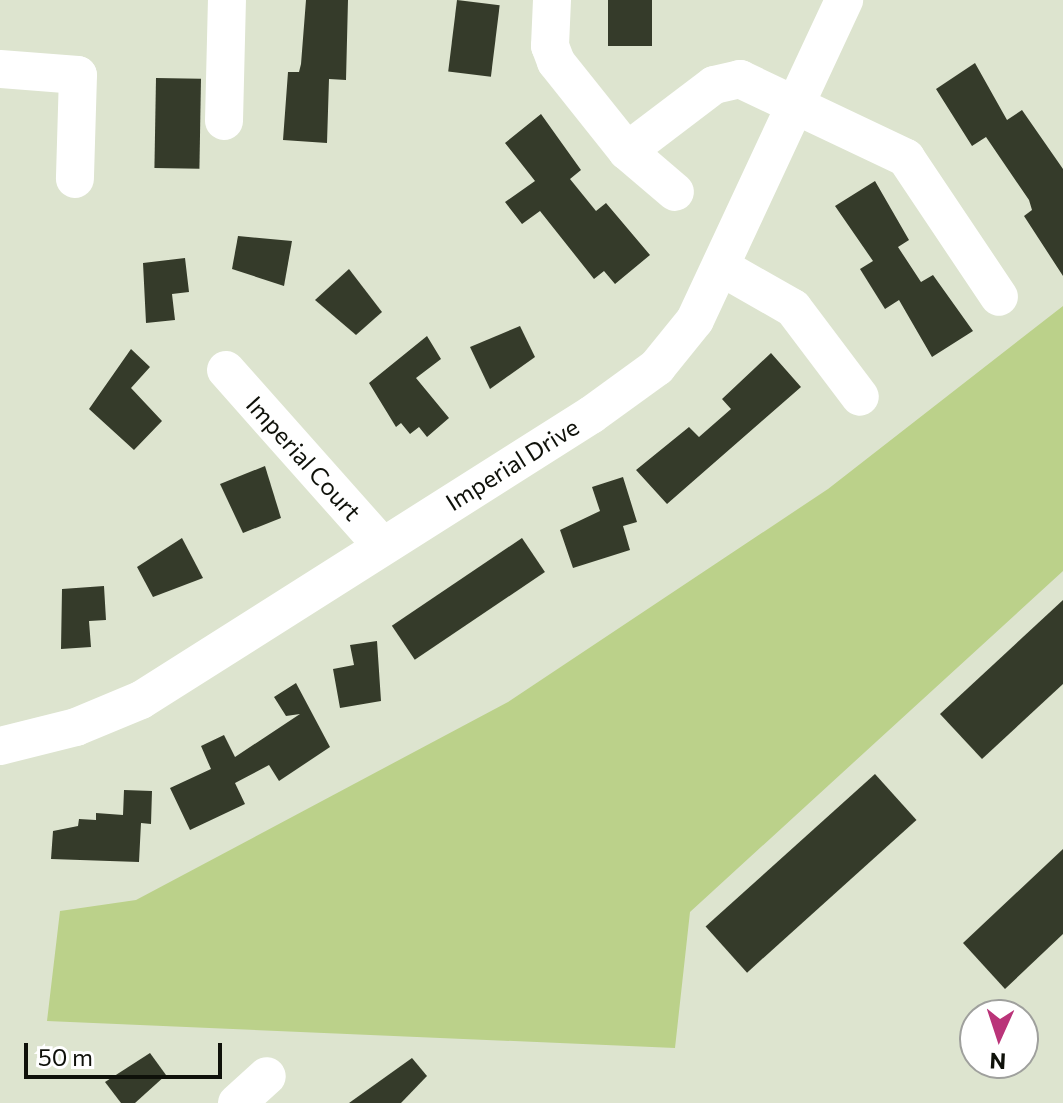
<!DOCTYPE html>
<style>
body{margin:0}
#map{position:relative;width:1063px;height:1103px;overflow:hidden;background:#dde4cf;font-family:Commissioner,sans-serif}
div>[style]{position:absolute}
.green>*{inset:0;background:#bbd18a}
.building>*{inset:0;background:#353b2a;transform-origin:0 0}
.minor>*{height:38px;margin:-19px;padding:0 19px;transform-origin:19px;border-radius:19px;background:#fff}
span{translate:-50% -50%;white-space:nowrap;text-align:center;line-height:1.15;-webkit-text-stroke:8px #fff;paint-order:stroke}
.street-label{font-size:24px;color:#0f110a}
.north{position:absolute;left:959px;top:999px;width:80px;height:80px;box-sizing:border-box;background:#fff;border:2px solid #9fa09d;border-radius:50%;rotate:183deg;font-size:22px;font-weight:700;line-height:32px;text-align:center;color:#0f110a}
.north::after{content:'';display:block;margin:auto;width:28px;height:36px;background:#ba3479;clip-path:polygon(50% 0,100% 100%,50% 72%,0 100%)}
.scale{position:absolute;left:24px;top:1043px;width:198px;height:36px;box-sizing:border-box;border:4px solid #0f110a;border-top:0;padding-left:10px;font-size:24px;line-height:28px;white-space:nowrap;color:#0f110a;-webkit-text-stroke:6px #fff;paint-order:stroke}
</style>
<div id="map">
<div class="green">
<div style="clip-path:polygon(1063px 306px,1063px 571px,690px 912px,675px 1048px,47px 1021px,60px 911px,136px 900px,508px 702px,828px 489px)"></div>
</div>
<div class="building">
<div style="clip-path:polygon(306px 0,348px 0,346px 80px,329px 79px,327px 143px,283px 140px,288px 72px,299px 72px,301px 64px)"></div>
<div style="left:457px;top:0;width:43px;height:72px;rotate:7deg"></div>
<div style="left:608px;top:0;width:44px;height:46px"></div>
<div style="clip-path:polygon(975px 63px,1007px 120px,1022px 110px,1063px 169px,1063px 276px,1024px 216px,1032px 210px,1029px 200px,986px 137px,972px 146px,936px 89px)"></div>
<div style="left:156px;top:78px;width:45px;height:90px;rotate:1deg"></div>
<div style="clip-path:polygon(541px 114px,581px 170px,570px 179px,596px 211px,606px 203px,650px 255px,615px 284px,604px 271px,594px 279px,540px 211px,522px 224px,505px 202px,535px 181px,505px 143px)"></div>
<div style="clip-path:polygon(875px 181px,909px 240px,898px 247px,921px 282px,933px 275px,973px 331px,932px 357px,899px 300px,885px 309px,860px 269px,873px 261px,835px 206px)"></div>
<div style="clip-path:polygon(238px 236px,292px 241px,284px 286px,232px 269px)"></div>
<div style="clip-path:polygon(185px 258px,189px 292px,172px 294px,175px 320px,146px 323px,143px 263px)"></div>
<div style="clip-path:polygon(349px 269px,382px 312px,356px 335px,315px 300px)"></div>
<div style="clip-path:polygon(520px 326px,535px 357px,490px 389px,470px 347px)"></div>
<div style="clip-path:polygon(427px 336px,441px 359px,416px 378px,449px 418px,427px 437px,419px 427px,410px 434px,401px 423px,396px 427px,369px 383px)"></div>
<div style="clip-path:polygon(131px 349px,150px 367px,131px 388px,162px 421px,134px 450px,89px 409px)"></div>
<div style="clip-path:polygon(771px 353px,801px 387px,667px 504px,636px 470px,689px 427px,699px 437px,731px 409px,722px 399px)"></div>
<div style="clip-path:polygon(265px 466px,281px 518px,243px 533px,220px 484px)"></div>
<div style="clip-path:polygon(623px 477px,637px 522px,623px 526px,630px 550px,573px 568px,560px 530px,600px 511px,592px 487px)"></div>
<div style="clip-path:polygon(182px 538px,203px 578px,153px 597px,137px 567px)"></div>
<div style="left:522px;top:538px;width:41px;height:157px;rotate:56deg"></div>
<div style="clip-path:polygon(104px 586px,106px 620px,89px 621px,91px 647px,61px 649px,62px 589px)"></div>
<div style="clip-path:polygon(1063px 600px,1063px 684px,982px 759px,940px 714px)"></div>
<div style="clip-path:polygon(377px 641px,381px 701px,340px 708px,333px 669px,354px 665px,350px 645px)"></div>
<div style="clip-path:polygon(296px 683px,330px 747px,279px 781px,269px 765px,235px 783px,245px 804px,190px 830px,170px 788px,211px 769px,201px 746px,224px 735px,235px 757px,300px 714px,286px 716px,274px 697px)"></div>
<div style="left:875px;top:774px;width:62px;height:228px;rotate:48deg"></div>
<div style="clip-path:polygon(124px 790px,152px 791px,151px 824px,141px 823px,139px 862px,51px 859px,53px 831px,78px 826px,79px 819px,96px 820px,96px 813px,123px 815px)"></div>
<div style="clip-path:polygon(1063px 849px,1063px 934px,1005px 989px,963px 943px)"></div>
<div style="clip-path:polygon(150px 1053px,166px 1075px,135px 1103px,121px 1103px,105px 1082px)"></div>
<div style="clip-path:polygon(412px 1058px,427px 1076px,401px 1103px,349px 1103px)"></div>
</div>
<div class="minor">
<div style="left:552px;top:0;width:46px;rotate:92.5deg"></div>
<div style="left:550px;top:46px;width:17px;rotate:69deg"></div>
<div style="left:556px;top:62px;width:114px;rotate:51.4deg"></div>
<div style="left:627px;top:151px;width:63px;rotate:40.5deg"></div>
<div style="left:0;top:69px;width:78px;rotate:4.4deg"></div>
<div style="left:78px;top:75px;width:104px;rotate:91.7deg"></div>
<div style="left:224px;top:121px;width:121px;rotate:-88.6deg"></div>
<div style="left:627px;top:151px;width:109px;rotate:-37.2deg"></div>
<div style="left:714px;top:85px;width:27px;rotate:-13deg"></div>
<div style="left:740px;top:79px;width:184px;rotate:25.4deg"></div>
<div style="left:906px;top:158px;width:167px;rotate:56.2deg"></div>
<div style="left:721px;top:267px;width:83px;rotate:29.7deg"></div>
<div style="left:793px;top:308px;width:111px;rotate:53deg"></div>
<div style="left:226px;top:370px;width:235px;rotate:48.4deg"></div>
<div style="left:0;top:746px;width:78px;rotate:-14deg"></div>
<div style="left:76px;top:727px;width:70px;rotate:-22.6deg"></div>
<div style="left:141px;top:700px;width:533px;rotate:-32.35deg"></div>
<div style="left:591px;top:415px;width:82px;rotate:-36deg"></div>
<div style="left:657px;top:367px;width:60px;rotate:-51deg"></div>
<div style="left:695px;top:320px;width:353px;rotate:-65deg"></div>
<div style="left:237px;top:1103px;width:40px;rotate:-42deg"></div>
</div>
<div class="street-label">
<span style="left:304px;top:458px;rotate:48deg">Imperial Court</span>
<span style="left:512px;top:464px;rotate:-32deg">Imperial Drive</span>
</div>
<div class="north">N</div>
<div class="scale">50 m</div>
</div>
